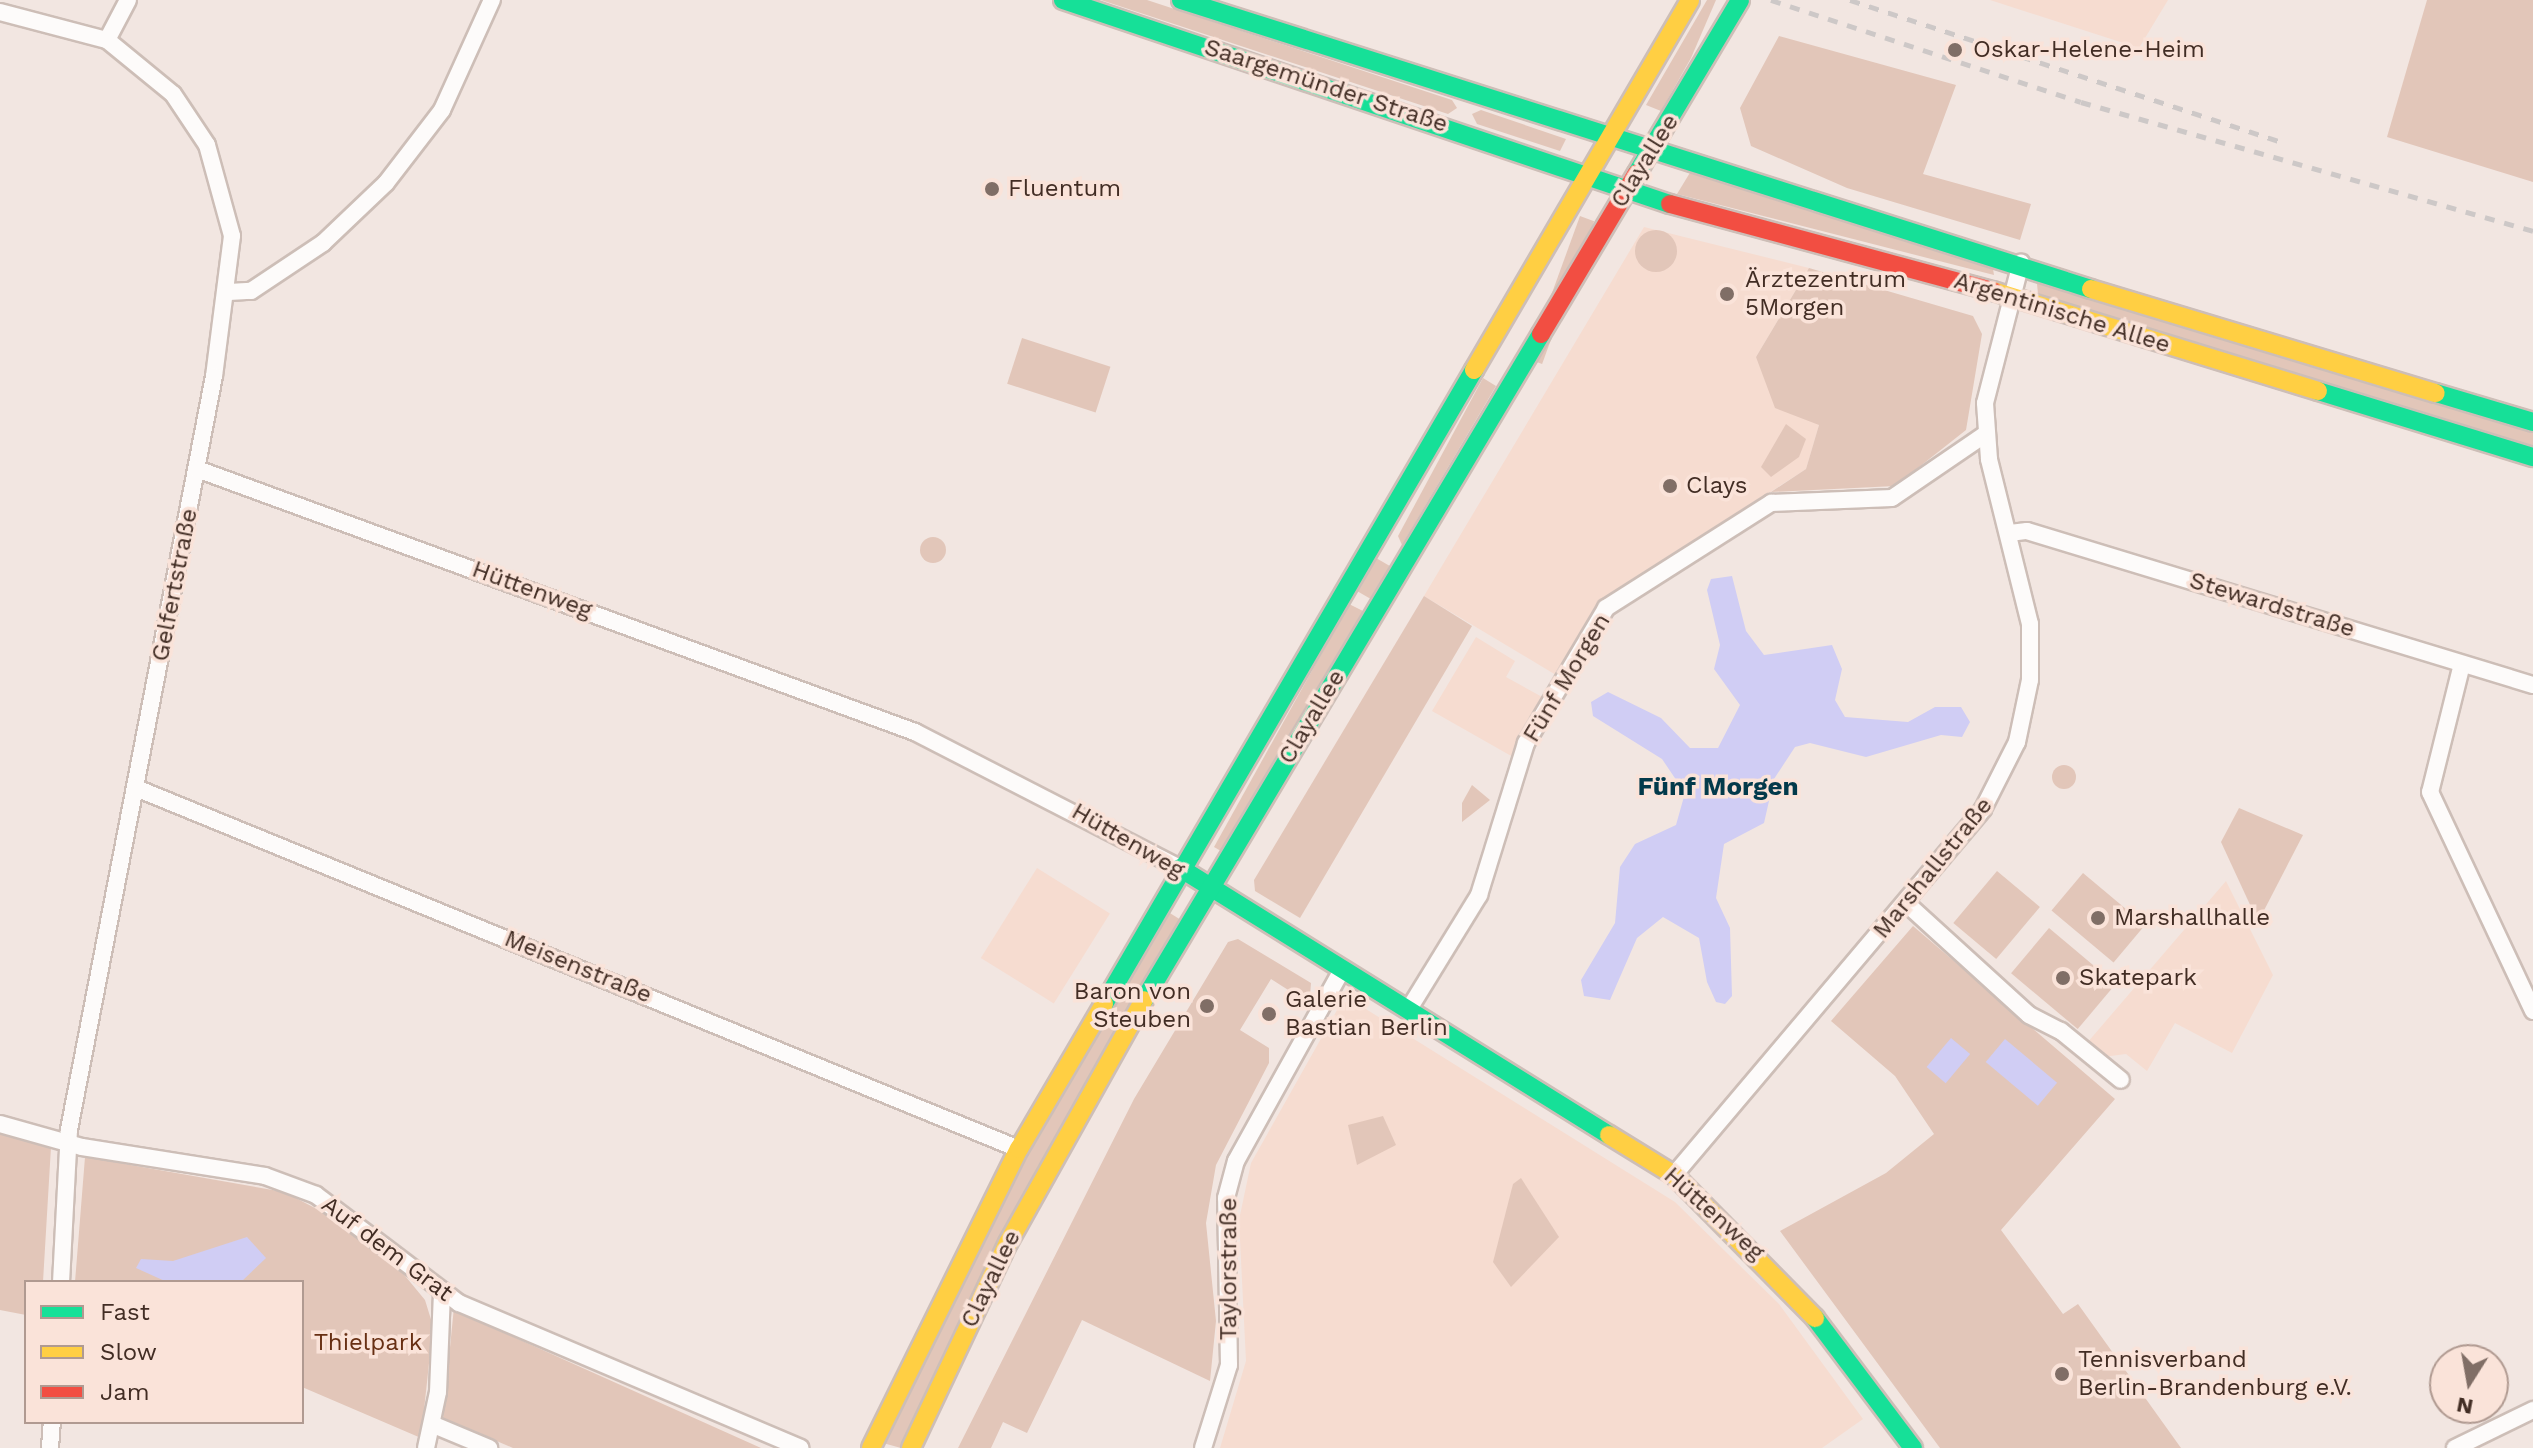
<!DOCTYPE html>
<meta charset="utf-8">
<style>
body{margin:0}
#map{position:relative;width:2533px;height:1448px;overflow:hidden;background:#f2e6e1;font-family:"Work Sans",sans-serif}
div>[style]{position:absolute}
.built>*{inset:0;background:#f6dcd0;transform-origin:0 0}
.green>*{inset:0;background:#e2c6b9;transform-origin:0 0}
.round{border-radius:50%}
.water>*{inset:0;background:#d0cdf4;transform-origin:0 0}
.roads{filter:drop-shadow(2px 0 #cdbeb7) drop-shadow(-2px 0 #cdbeb7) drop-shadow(0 2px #cdbeb7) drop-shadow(0 -2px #cdbeb7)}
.street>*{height:16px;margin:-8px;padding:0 8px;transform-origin:8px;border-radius:8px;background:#fdfbfa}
.fast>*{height:18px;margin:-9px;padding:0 9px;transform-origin:9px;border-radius:9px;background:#16e098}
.slow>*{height:18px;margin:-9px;padding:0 9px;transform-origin:9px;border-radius:9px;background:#ffcf43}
.jam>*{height:18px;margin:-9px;padding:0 9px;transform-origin:9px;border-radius:9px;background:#f24e42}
.rail>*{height:5px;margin-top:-2.5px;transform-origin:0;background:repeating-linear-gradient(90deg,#cdc8c7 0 10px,transparent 0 20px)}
.dots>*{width:22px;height:22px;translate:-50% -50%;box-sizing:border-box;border:4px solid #fae3d9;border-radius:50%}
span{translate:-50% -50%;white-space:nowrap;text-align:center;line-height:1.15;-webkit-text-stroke:7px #fae3d9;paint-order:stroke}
.poi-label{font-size:24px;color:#422d24}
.left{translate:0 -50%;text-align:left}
.right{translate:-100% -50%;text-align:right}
.street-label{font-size:24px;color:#422d24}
.park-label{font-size:24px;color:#672f13}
.neighbourhood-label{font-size:26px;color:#033a4b;font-weight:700}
.legend{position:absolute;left:24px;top:1280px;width:280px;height:144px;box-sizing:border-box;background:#fae3d9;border:2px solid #b09a91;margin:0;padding:10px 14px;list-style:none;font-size:24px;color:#422d24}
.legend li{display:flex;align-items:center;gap:16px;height:40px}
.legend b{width:40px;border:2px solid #b09a91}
.north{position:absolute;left:2429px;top:1344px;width:80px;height:80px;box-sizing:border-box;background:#fae3d9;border:2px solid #b09a91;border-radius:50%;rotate:191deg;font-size:22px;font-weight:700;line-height:32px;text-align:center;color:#422d24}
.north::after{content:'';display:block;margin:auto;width:28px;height:36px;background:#806e66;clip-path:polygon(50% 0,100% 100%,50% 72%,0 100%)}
</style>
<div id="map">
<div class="built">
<div style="clip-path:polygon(1990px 0,2168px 0,2139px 48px)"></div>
<div style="clip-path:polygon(1644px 227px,1809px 268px,1756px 357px,1819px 425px,1806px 469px,1599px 602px,1556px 675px,1424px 596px)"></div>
<div style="clip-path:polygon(1476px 637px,1515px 661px,1506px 677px,1544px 698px,1513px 757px,1432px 711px)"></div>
<div style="left:1037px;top:868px;width:86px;height:106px;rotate:32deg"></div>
<div style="clip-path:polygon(2226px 881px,2273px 975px,2232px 1053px,2175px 1023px,2147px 1071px,2126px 1054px,2103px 1057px,2087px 1043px)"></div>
<div style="clip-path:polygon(1353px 1001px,1675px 1202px,1779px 1304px,1863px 1419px,1822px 1448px,1220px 1448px,1246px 1361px,1239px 1220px,1251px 1163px,1341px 1003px)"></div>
</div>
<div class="green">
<div style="clip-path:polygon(1101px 0,1147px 0,1452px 100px,1457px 108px,1448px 114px)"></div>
<div style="clip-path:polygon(1707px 0,1716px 0,1691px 58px,1661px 111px,1646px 105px)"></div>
<div style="clip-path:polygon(2427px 0,2533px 0,2533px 182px,2387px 137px)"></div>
<div style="clip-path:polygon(1779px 36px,1956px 85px,1923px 174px,2031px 204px,2020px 240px,1847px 188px,1751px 146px,1740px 108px)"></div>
<div style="clip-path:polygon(1481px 110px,1566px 139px,1560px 151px,1477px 124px,1472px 114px)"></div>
<div style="clip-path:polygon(1691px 171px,1993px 269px,1994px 275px,1677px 194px)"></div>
<div style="left:1580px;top:216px;width:15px;height:152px;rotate:20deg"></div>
<div class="round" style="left:1635px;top:230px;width:42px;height:42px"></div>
<div style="clip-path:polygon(1809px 268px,1973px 316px,1982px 334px,1966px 430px,1895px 486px,1771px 492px,1806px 469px,1819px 425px,1775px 408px,1756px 357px)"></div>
<div style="clip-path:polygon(2045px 282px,2533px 433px,2533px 447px,2038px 294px,2037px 284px)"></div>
<div style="left:1022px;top:338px;width:93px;height:48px;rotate:18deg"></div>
<div style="clip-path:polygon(1483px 378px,1496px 386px,1402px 545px,1398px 536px)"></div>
<div style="clip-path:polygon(1786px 424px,1806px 439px,1799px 457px,1771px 477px,1761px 467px)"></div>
<div class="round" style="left:920px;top:537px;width:26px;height:26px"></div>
<div style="left:1376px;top:558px;width:16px;height:38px;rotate:30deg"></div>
<div style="clip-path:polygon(1424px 596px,1472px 626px,1300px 918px,1255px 891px,1254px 880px)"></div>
<div style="clip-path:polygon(1349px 604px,1363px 611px,1221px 851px,1214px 847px)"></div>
<div class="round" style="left:2052px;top:765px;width:24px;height:24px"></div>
<div style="clip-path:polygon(1472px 785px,1490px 800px,1462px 822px,1462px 803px)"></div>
<div style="clip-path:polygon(2239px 808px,2303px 835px,2258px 922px,2221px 842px)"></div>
<div style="left:1997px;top:871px;width:56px;height:68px;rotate:40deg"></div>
<div style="left:2083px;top:873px;width:81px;height:49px;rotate:40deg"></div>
<div style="clip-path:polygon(1165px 910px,1181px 920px,901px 1448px,883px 1443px,981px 1238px)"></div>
<div style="clip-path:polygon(1913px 926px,2115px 1099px,2001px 1230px,2063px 1314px,2078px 1304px,2181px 1448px,1940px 1448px,1780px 1231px,1886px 1173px,1934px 1134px,1895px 1076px,1831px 1021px)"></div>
<div style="left:2049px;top:928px;width:87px;height:59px;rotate:40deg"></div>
<div style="clip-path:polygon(1238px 939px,1311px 983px,1310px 996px,1307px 1002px,1271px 979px,1240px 1030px,1269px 1048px,1269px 1063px,1216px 1165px,1206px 1223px,1216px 1321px,1210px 1381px,1082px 1320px,1027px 1433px,1003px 1422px,991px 1448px,958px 1448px,1134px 1099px,1228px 942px)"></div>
<div style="clip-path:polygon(1383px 1116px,1396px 1145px,1357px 1165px,1348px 1125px)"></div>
<div style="clip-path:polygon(0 1133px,51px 1147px,43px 1282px,26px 1282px,26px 1315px,0 1310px)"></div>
<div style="clip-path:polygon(85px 1157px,284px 1192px,346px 1224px,392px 1260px,425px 1300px,433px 1326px,421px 1438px,302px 1387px,302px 1282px,75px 1282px)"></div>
<div style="clip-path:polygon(1521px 1178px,1559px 1237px,1511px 1287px,1493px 1262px,1513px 1184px)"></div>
<div style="clip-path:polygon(454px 1307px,478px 1321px,761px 1448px,513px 1448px,443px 1418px)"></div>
</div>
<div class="water">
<div style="clip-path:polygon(1732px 576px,1746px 631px,1764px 655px,1832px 645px,1842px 669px,1835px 700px,1845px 717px,1908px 722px,1935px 707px,1961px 707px,1970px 722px,1962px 737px,1941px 735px,1866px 757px,1810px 743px,1795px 747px,1774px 779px,1764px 823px,1724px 844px,1716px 898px,1730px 928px,1732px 996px,1725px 1004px,1716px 1002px,1707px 982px,1699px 938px,1663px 917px,1637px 938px,1610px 1000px,1584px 996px,1581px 980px,1615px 923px,1620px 867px,1635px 844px,1676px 825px,1685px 793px,1662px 759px,1593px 716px,1591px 702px,1608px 692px,1661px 718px,1690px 748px,1718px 748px,1740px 705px,1714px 669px,1720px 645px,1707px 590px,1711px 579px)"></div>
<div style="left:1951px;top:1038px;width:25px;height:38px;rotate:40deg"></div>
<div style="left:2005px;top:1039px;width:68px;height:30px;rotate:40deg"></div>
<div style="clip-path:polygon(247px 1237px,266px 1258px,241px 1282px,167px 1282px,136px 1268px,141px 1259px,173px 1261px)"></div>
</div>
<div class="roads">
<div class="street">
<div style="left:0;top:12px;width:111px;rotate:14.7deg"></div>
<div style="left:107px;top:40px;width:85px;rotate:39.3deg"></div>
<div style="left:173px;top:94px;width:61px;rotate:56.3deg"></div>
<div style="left:207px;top:145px;width:94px;rotate:74.6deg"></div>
<div style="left:232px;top:236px;width:141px;rotate:97.3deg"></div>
<div style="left:214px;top:376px;width:768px;rotate:100.89deg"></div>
<div style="left:69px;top:1130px;width:152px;rotate:93deg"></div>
<div style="left:107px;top:40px;width:45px;rotate:-62.3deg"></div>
<div style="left:229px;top:292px;width:22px;rotate:-3deg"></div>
<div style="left:251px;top:291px;width:87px;rotate:-33.7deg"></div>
<div style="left:323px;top:243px;width:87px;rotate:-43.6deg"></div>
<div style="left:386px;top:183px;width:92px;rotate:-52.5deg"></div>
<div style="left:442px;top:110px;width:121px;rotate:-65.6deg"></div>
<div style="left:197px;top:469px;width:765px;rotate:20.12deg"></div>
<div style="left:915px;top:732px;width:298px;rotate:27.2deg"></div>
<div style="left:2010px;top:533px;width:17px;rotate:-7deg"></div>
<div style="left:2027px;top:531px;width:529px;rotate:16.93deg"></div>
<div style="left:2462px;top:664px;width:132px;rotate:104deg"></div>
<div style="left:2430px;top:792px;width:242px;rotate:64.8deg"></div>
<div style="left:136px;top:788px;width:954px;rotate:22.24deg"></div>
<div style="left:1906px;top:903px;width:166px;rotate:42.3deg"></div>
<div style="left:2029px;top:1015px;width:36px;rotate:27deg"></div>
<div style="left:2061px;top:1031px;width:77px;rotate:39.2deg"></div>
<div style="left:1409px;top:1009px;width:134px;rotate:-58.4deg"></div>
<div style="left:1479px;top:895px;width:159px;rotate:-72.8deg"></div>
<div style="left:1526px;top:743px;width:157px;rotate:-59.3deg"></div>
<div style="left:1606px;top:608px;width:196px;rotate:-32.5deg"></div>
<div style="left:1771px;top:503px;width:121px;rotate:-2.4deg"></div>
<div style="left:1892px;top:498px;width:115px;rotate:-34.4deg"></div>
<div style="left:0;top:1124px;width:85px;rotate:15.7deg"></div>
<div style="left:82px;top:1147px;width:185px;rotate:9deg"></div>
<div style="left:265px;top:1176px;width:54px;rotate:20.4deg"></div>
<div style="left:316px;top:1195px;width:179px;rotate:37.1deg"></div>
<div style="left:459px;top:1303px;width:371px;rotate:23deg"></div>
<div style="left:1674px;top:1175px;width:479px;rotate:-49.8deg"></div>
<div style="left:1983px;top:809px;width:75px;rotate:-63.1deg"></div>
<div style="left:2017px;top:742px;width:63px;rotate:-78.2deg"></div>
<div style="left:2030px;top:680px;width:56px;rotate:-90deg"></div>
<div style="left:2030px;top:624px;width:170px;rotate:-104deg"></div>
<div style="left:1989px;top:459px;width:56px;rotate:-94.1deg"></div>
<div style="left:1985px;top:403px;width:145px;rotate:-75.6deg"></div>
<div style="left:434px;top:1425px;width:60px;rotate:22.7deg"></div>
<div style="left:50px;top:1448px;width:26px;rotate:-86deg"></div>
<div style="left:426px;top:1448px;width:57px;rotate:-77.9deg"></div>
<div style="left:438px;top:1392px;width:98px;rotate:-87.7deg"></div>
<div style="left:1203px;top:1448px;width:87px;rotate:-72.6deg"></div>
<div style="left:1229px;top:1365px;width:167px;rotate:-91deg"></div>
<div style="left:1226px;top:1198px;width:38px;rotate:-75deg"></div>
<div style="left:1236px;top:1161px;width:218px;rotate:-61deg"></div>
<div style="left:2455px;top:1448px;width:87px;rotate:-26deg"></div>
</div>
<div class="fast">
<div style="left:1063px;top:0;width:640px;rotate:18.58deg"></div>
<div style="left:1181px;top:0;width:955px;rotate:17.62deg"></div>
<div style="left:1637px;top:173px;width:201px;rotate:-59.2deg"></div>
<div style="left:2318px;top:391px;width:225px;rotate:17.1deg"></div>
<div style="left:2436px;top:393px;width:101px;rotate:16.6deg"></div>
<div style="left:1180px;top:868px;width:505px;rotate:31.9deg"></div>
<div style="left:1144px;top:1000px;width:775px;rotate:-59.2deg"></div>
<div style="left:1104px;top:1004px;width:734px;rotate:-59.73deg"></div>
<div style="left:1815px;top:1318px;width:163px;rotate:53deg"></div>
</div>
<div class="slow">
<div style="left:2091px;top:289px;width:360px;rotate:16.8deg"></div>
<div style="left:1993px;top:291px;width:340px;rotate:17.1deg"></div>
<div style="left:1474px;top:370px;width:428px;rotate:-59.7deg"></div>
<div style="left:1609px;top:1135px;width:76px;rotate:31.6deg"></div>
<div style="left:1674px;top:1175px;width:201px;rotate:45.4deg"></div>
<div style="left:871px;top:1448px;width:334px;rotate:-63.7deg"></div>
<div style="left:1019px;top:1149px;width:168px;rotate:-59.6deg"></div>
<div style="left:911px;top:1448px;width:227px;rotate:-64.7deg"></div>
<div style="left:1008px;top:1243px;width:278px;rotate:-60.8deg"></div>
</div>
<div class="jam">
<div style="left:1670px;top:204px;width:335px;rotate:15.1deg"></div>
<div style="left:1541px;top:334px;width:187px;rotate:-59.2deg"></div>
</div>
</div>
<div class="rail">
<div style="left:1771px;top:0;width:326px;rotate:18.2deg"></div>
<div style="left:2081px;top:102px;width:470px;rotate:15.9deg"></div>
<div style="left:1850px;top:0;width:454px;rotate:18.2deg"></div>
</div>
<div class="dots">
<div style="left:1955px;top:50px;background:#806e66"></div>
<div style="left:992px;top:189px;background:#806e66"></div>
<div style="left:1727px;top:294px;background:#806e66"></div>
<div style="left:1670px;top:486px;background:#806e66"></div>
<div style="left:2098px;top:918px;background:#806e66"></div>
<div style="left:2063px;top:978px;background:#806e66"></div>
<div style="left:1207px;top:1006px;background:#806e66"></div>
<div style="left:1269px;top:1014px;background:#806e66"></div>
<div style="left:2062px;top:1374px;background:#806e66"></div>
</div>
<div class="poi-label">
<span class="left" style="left:1973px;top:50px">Oskar-Helene-Heim</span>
<span class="left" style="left:1008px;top:189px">Fluentum</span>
<span class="left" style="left:1745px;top:294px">Ärztezentrum<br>5Morgen</span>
<span class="left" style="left:1686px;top:486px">Clays</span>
<span class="left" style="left:2114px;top:918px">Marshallhalle</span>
<span class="left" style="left:2079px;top:978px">Skatepark</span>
<span class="right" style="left:1191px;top:1006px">Baron von<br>Steuben</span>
<span class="left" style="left:1285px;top:1014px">Galerie<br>Bastian Berlin</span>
<span class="left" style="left:2078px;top:1374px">Tennisverband<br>Berlin-Brandenburg e.V.</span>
</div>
<div class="street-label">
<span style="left:1326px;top:86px;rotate:18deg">Saargemünder Straße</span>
<span style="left:1645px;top:161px;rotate:-58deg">Clayallee</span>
<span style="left:2062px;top:313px;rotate:17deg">Argentinische Allee</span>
<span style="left:175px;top:585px;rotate:-79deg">Gelfertstraße</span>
<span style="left:532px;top:590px;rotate:20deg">Hüttenweg</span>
<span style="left:2272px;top:605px;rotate:17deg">Stewardstraße</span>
<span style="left:1567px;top:678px;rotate:-59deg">Fünf Morgen</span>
<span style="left:1312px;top:717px;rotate:-59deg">Clayallee</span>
<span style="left:1128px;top:841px;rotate:30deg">Hüttenweg</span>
<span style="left:1933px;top:868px;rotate:-51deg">Marshallstraße</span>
<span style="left:578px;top:967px;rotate:22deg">Meisenstraße</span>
<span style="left:1714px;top:1214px;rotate:42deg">Hüttenweg</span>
<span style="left:387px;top:1249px;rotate:37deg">Auf dem Grat</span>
<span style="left:1229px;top:1269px;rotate:-90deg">Taylorstraße</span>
<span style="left:991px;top:1279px;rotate:-64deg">Clayallee</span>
</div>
<div class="park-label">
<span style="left:368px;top:1343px">Thielpark</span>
</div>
<div class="neighbourhood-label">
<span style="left:1718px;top:787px">Fünf Morgen</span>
</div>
<ul class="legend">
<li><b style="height:10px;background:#16e098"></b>Fast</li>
<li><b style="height:10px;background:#ffcf43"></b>Slow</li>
<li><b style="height:10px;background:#f24e42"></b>Jam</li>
</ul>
<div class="north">N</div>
</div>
